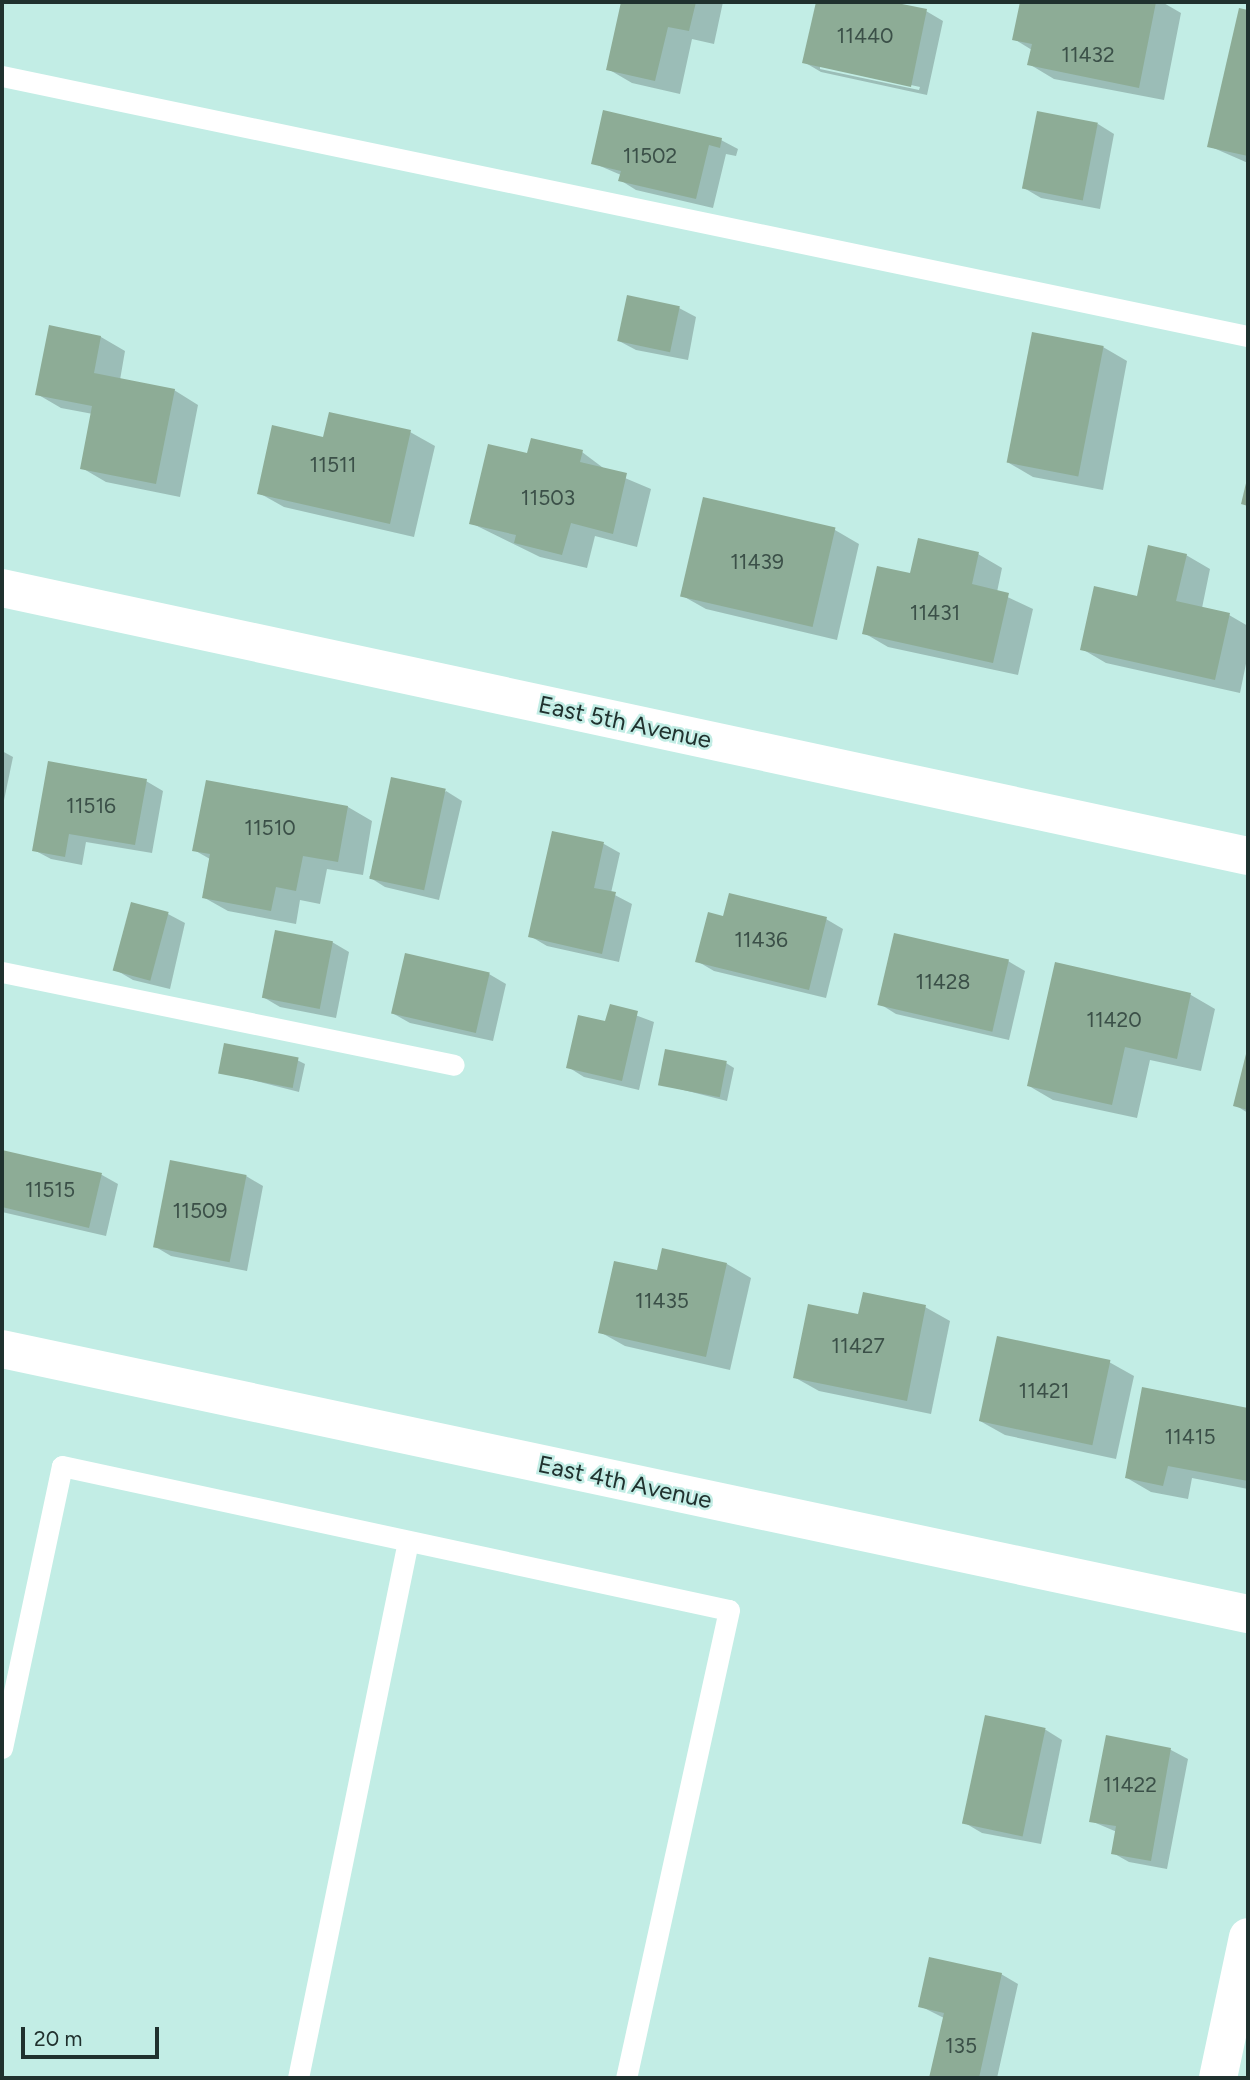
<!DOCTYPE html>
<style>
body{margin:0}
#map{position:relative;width:1250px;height:2080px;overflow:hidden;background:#c2ede5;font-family:Figtree,sans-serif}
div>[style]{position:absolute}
.shadow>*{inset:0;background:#0003}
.building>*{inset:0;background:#8dac96;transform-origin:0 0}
.lane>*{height:21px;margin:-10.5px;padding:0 10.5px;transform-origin:10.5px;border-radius:10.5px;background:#fff}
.street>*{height:38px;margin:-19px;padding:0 19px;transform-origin:19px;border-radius:19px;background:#fff}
span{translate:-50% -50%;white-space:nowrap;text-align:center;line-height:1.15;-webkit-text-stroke:5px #c2ede5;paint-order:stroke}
.number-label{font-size:21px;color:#3b5048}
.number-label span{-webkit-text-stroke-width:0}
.street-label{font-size:24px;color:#20312e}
.frame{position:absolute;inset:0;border:4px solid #20312e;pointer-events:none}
.scale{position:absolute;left:21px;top:2027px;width:138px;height:32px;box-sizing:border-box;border:4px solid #20312e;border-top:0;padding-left:9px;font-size:21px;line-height:24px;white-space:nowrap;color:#20312e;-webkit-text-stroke:5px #c2ede5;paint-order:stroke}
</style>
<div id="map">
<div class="shadow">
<div style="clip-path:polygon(623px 2px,723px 2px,714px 44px,692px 39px,680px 94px,632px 83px,608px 69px)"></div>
<div style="clip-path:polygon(evenodd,818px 2px,884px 2px,926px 11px,943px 21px,927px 95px,821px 72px,804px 62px,818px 2px,820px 65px,920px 87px,919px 90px,820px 69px,820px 65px)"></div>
<div style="clip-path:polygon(1022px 2px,1162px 2px,1181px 13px,1164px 100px,1054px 79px,1029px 64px,1032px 50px,1014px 39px)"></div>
<div style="clip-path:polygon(1240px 10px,1248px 12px,1248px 163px,1209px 146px)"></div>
<div style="clip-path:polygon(1098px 124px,1114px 134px,1100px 209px,1041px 198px,1024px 188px)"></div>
<div style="clip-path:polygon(721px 140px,738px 149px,736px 156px,726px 154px,713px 208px,636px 190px,620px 180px,621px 175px,593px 163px)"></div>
<div style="clip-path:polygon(679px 308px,696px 317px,688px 360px,636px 350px,619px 341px)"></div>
<div style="clip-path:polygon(50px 327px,101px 337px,125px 351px,120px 380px,174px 390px,198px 405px,180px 497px,106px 482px,82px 468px,93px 414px,61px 408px,37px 394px)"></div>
<div style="clip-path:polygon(1103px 347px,1127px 361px,1103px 490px,1033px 477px,1009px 463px)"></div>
<div style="clip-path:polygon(410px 432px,435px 446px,414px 537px,284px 507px,259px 493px,325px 439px)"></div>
<div style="clip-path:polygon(582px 452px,606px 470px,651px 489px,637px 547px,595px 536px,587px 568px,540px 557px,471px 523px,528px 455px)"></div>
<div style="clip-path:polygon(704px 499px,835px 530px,859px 544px,837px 640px,706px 609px,681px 595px)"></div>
<div style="clip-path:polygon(978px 554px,1002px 568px,997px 592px,1033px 609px,1018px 675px,888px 647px,864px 633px,911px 576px)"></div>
<div style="clip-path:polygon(1186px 555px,1210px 569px,1202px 608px,1229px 615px,1248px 626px,1248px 654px,1240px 693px,1106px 663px,1082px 649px)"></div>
<div style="clip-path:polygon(2px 751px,13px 757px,2px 810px)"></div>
<div style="clip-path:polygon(146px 781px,163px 791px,152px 853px,86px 842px,82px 865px,51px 859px,34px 850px)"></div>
<div style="clip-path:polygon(207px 782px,348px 807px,372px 821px,363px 875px,327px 869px,320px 904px,300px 900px,296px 924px,228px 911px,203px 897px,210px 859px,194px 850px)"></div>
<div style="clip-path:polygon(446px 791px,462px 801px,439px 900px,385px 887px,369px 877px)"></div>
<div style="clip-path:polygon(553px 833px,604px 844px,620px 853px,611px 893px,632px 904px,619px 962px,547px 946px,530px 936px)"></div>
<div style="clip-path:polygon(168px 914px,185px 923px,170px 989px,133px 980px,116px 970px)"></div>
<div style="clip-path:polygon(725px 918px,826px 919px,843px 929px,826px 998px,714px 971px,697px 961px)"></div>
<div style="clip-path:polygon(332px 942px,349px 952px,336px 1018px,280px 1007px,263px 997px)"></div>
<div style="clip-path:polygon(1008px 961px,1025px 971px,1009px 1040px,896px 1014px,880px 1004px)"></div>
<div style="clip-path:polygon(1056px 964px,1191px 995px,1215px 1009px,1201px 1071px,1150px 1060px,1137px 1118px,1053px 1100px,1029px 1086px)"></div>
<div style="clip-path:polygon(489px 974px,506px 984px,493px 1041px,410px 1023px,394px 1014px)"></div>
<div style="clip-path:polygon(611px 1006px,654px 1022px,639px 1090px,584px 1077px,568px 1067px,606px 1023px)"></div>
<div style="clip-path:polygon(1248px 1053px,1248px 1113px,1235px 1105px)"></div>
<div style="clip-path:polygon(297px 1060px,305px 1064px,299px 1092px,220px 1072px)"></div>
<div style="clip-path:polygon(726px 1063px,734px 1068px,727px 1101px,660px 1084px)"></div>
<div style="clip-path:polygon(2px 1152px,102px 1175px,118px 1184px,106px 1236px,2px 1212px)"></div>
<div style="clip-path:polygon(246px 1176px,263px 1186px,247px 1271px,171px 1256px,154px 1246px)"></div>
<div style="clip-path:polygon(727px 1264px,751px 1278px,730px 1370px,625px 1346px,600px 1332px)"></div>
<div style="clip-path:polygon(925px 1307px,950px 1321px,931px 1414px,819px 1391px,794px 1377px)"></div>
<div style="clip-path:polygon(1109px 1362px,1134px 1376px,1116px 1459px,1005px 1435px,980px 1421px)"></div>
<div style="clip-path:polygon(1143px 1389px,1248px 1410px,1248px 1489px,1192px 1478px,1188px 1499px,1151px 1492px,1127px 1478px)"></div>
<div style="clip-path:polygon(987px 1717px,1046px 1730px,1062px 1740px,1041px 1844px,982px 1833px,965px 1823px)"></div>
<div style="clip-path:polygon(1107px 1737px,1171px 1750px,1188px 1759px,1167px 1869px,1129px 1862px,1113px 1853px,1117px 1832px,1091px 1821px)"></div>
<div style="clip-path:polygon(1001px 1974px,1018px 1984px,997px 2078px,931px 2078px,944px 2018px,920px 2006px)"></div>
</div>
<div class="building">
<div style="clip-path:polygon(621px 2px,696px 2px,689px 31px,668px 27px,655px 81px,606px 70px)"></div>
<div style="clip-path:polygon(816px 2px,892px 2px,927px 9px,911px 87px,802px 63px)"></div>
<div style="clip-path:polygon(1020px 2px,1156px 2px,1139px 88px,1027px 65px,1032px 44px,1012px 40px)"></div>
<div style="clip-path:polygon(1239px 8px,1248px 10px,1248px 156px,1207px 147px)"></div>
<div style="clip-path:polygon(603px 110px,722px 138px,720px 148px,709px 145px,696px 199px,618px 181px,621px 171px,591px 164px)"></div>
<div style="left:1037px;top:111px;width:62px;height:79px;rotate:11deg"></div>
<div style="left:627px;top:295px;width:54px;height:47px;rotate:12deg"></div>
<div style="clip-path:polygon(49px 325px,101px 336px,94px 373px,175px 389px,156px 484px,80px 469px,92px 406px,35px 395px)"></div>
<div style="left:1032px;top:332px;width:73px;height:133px;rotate:11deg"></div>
<div style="clip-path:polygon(329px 412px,411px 430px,390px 524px,257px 494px,272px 425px,323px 437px)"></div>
<div style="clip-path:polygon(531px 438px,583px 450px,580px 462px,627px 473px,613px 534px,571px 523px,562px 555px,514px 543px,516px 535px,469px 524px,488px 444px,527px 453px)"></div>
<div style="clip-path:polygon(1247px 479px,1248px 479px,1248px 506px,1241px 504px)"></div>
<div style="left:703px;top:497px;width:136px;height:102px;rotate:13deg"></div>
<div style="clip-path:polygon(918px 538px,979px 552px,972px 584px,1009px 593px,993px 663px,862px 634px,877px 566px,910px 573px)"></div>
<div style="clip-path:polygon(1148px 545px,1187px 554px,1176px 601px,1230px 613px,1215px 680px,1080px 650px,1094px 586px,1137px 596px)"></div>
<div style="clip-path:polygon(48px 761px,147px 779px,135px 845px,69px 834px,65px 857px,32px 851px)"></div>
<div style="left:391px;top:777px;width:56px;height:104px;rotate:12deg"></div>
<div style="clip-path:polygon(206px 780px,348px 806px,338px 862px,303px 856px,296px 891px,276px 887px,271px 911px,202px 898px,210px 854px,192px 851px)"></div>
<div style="clip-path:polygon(552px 831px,604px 842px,594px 888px,616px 892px,602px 954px,528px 937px)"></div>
<div style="clip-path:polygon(729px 893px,827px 917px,809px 990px,695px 962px,708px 912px,723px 916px)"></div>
<div style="left:131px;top:902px;width:39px;height:71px;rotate:15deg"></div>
<div style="left:275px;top:930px;width:59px;height:69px;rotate:11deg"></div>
<div style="left:894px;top:933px;width:118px;height:74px;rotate:13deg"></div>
<div style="left:405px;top:953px;width:87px;height:62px;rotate:13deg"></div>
<div style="clip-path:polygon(1055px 962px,1191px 993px,1177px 1059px,1125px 1047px,1112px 1105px,1027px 1086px)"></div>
<div style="clip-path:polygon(610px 1004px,638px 1011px,622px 1081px,566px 1068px,578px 1015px,605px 1021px)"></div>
<div style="left:224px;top:1043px;width:76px;height:31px;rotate:11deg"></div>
<div style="left:665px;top:1049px;width:63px;height:37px;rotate:11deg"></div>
<div style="clip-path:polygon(1247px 1050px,1248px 1050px,1248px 1110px,1233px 1106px)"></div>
<div style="clip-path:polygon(2px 1150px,102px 1173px,89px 1228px,2px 1207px)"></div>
<div style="left:170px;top:1160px;width:78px;height:89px;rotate:11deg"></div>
<div style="clip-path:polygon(662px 1248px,727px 1263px,706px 1357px,598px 1333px,614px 1261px,657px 1270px)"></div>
<div style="clip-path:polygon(863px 1292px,926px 1305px,907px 1401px,793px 1378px,808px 1304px,858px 1314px)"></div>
<div style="left:997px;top:1336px;width:116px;height:87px;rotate:12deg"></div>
<div style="clip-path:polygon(1142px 1387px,1248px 1408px,1248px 1481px,1168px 1466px,1163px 1486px,1125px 1478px)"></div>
<div style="left:985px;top:1715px;width:62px;height:111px;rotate:12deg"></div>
<div style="clip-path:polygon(1106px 1735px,1171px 1748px,1151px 1861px,1111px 1854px,1116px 1826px,1089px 1822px)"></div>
<div style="clip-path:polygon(929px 1957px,1002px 1973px,979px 2078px,929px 2078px,944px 2013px,918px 2007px)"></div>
</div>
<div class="lane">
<div style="left:2px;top:76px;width:1273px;rotate:11.79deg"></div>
<div style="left:2px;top:972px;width:461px;rotate:11.6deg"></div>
<div style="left:2px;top:1748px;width:288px;rotate:-78deg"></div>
<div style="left:62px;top:1466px;width:682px;rotate:12.18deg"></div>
<div style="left:729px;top:1610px;width:479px;rotate:102.4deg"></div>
<div style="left:298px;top:2078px;width:548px;rotate:-78.42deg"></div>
</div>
<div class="street">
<div style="left:2px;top:588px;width:1274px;rotate:12.14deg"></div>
<div style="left:2px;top:1349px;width:1274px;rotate:12.01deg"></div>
<div style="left:1218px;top:2078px;width:144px;rotate:-78deg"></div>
</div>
<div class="number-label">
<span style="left:865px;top:36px">11440</span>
<span style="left:1088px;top:55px">11432</span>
<span style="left:650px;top:156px">11502</span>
<span style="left:333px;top:465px">11511</span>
<span style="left:548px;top:498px">11503</span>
<span style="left:757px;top:562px">11439</span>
<span style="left:935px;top:613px">11431</span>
<span style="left:91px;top:806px">11516</span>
<span style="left:270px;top:828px">11510</span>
<span style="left:761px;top:940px">11436</span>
<span style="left:943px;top:982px">11428</span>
<span style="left:1114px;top:1020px">11420</span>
<span style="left:50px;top:1190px">11515</span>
<span style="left:200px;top:1211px">11509</span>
<span style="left:662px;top:1301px">11435</span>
<span style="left:858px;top:1346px">11427</span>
<span style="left:1044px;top:1391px">11421</span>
<span style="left:1190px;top:1437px">11415</span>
<span style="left:1130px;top:1785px">11422</span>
<span style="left:961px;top:2046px">135</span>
</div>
<div class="street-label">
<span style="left:625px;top:722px;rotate:12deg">East 5th Avenue</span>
<span style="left:625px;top:1482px;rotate:12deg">East 4th Avenue</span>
</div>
<div class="frame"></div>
<div class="scale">20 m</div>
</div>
